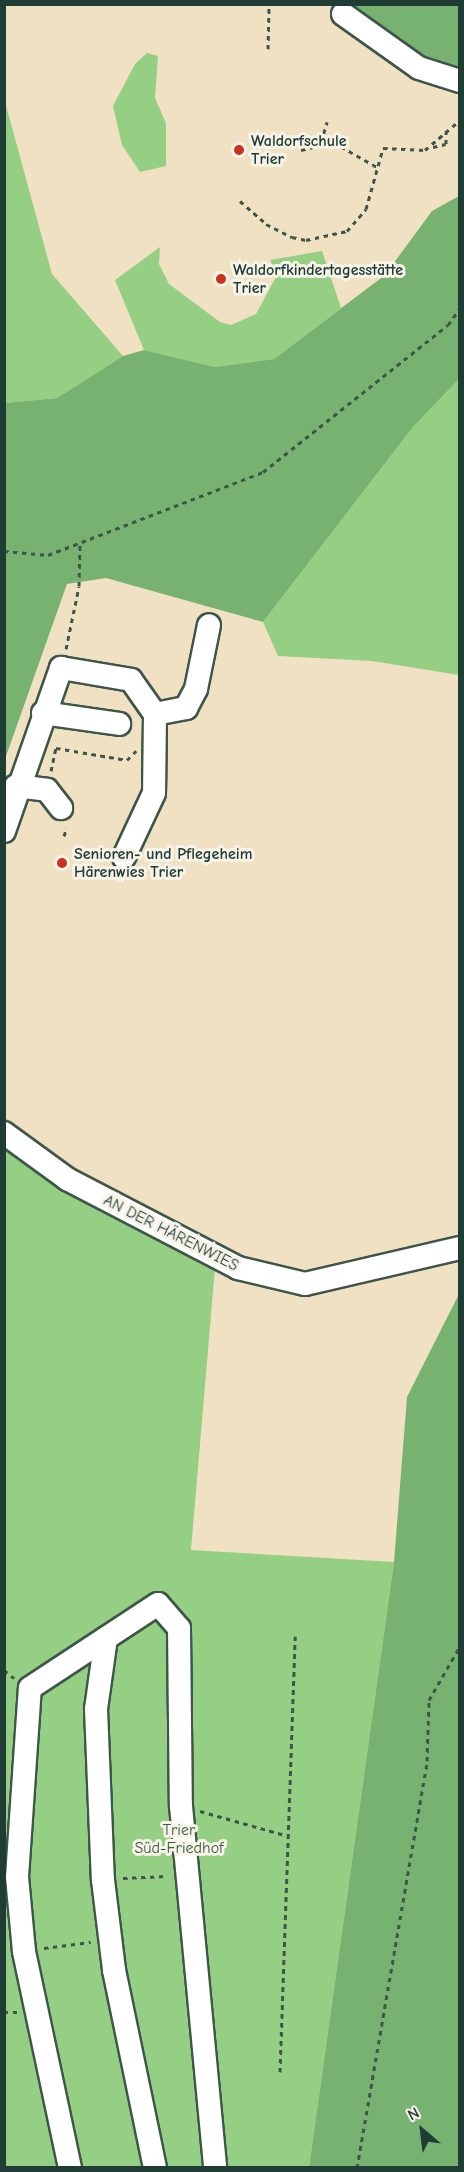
<!DOCTYPE html>
<meta charset="utf-8">
<style>
body{margin:0}
#map{position:relative;width:464px;height:2172px;overflow:hidden;background:#f0e1c3;font-family:"Comic Neue",sans-serif}
div>[style]{position:absolute}
.green>*{inset:0;background:#95cf83}
.forest>*{inset:0;background:#78b271}
.path>*{height:3px;margin-top:-1.5px;transform-origin:0;background:repeating-linear-gradient(90deg,#3e5649 0 4.5px,transparent 0 9px)}
.roads{filter:drop-shadow(2px 0 #3e5649) drop-shadow(-2px 0 #3e5649) drop-shadow(0 2px #3e5649) drop-shadow(0 -2px #3e5649)}
.minor>*{height:22px;margin:-11px;padding:0 11px;transform-origin:11px;border-radius:11px;background:#fff}
.dots>*{width:16px;height:16px;translate:-50% -50%;box-sizing:border-box;border:3px solid #f7f3e8;border-radius:50%}
span{translate:-50% -50%;white-space:nowrap;text-align:center;line-height:1.15;-webkit-text-stroke:6px #f7f3e8;paint-order:stroke}
.poi-label{font-size:16px;color:#1f3d34;font-weight:700}
.left{translate:0 -50%;text-align:left}
.street-label{font-size:16px;color:#1f3d34}
.park-label{font-size:16px;color:#375a44}
.frame{position:absolute;inset:0;border:6px solid #1f3d34;pointer-events:none}
.north{position:absolute;left:392px;top:2100px;width:60px;height:60px;-webkit-text-stroke:4px #f7f3e8;paint-order:stroke;rotate:332deg;font-size:16px;font-weight:700;line-height:24px;text-align:center;color:#1f3d34}
.north::after{content:'';display:block;margin:auto;width:21px;height:27px;background:#1f3d34;clip-path:polygon(50% 0,100% 100%,50% 72%,0 100%)}
</style>
<div id="map">
<div class="green">
<div style="clip-path:polygon(147px 53px,158px 56px,155px 98px,166px 123px,166px 166px,140px 172px,122px 145px,113px 106px,135px 64px)"></div>
<div style="clip-path:polygon(4px 98px,52px 274px,123px 356px,57px 398px,5px 403px)"></div>
<div style="clip-path:polygon(160px 247px,159px 264px,169px 284px,220px 322px,231px 325px,256px 314px,277px 275px,270px 260px,322px 251px,341px 308px,274px 359px,215px 367px,144px 350px,115px 280px)"></div>
<div style="clip-path:polygon(459px 379px,459px 675px,372px 661px,278px 656px,263px 622px,413px 427px)"></div>
<div style="clip-path:polygon(4px 1140px,215px 1268px,191px 1550px,394px 1562px,309px 2167px,5px 2167px)"></div>
</div>
<div class="forest">
<div style="clip-path:polygon(349px 5px,459px 5px,459px 73px,431px 63px)"></div>
<div style="clip-path:polygon(459px 196px,459px 379px,413px 427px,263px 622px,106px 578px,67px 584px,5px 759px,5px 403px,57px 398px,123px 356px,144px 350px,215px 367px,274px 359px,385px 275px,432px 211px)"></div>
<div style="clip-path:polygon(459px 1294px,459px 2167px,309px 2167px,394px 1562px,407px 1397px)"></div>
</div>
<div class="path">
<div style="left:268px;top:49px;width:45px;rotate:-88.7deg"></div>
<div style="left:321px;top:142px;width:21px;rotate:-73deg"></div>
<div style="left:433px;top:147px;width:13px;rotate:-13deg"></div>
<div style="left:446px;top:144px;width:12px;rotate:-90deg"></div>
<div style="left:301px;top:150px;width:33px;rotate:-14deg"></div>
<div style="left:333px;top:142px;width:51px;rotate:29.6deg"></div>
<div style="left:240px;top:201px;width:35px;rotate:41deg"></div>
<div style="left:266px;top:224px;width:29px;rotate:27deg"></div>
<div style="left:292px;top:237px;width:14px;rotate:12deg"></div>
<div style="left:306px;top:240px;width:42px;rotate:-12.4deg"></div>
<div style="left:347px;top:231px;width:29px;rotate:-49deg"></div>
<div style="left:366px;top:209px;width:63px;rotate:-74.4deg"></div>
<div style="left:383px;top:148px;width:42px;rotate:2.7deg"></div>
<div style="left:425px;top:150px;width:46px;rotate:-40.6deg"></div>
<div style="left:4px;top:551px;width:44px;rotate:5.2deg"></div>
<div style="left:48px;top:555px;width:230px;rotate:-21.1deg"></div>
<div style="left:263px;top:472px;width:236px;rotate:-38.5deg"></div>
<div style="left:448px;top:325px;width:21px;rotate:-55deg"></div>
<div style="left:66px;top:649px;width:64px;rotate:-78.3deg"></div>
<div style="left:79px;top:586px;width:43px;rotate:-88.7deg"></div>
<div style="left:51px;top:771px;width:24px;rotate:-78deg"></div>
<div style="left:56px;top:748px;width:72px;rotate:9.6deg"></div>
<div style="left:127px;top:760px;width:13px;rotate:-45deg"></div>
<div style="left:64px;top:836px;width:9px;rotate:-72deg"></div>
<div style="left:4px;top:1670px;width:13px;rotate:39deg"></div>
<div style="left:200px;top:1811px;width:88px;rotate:15.8deg"></div>
<div style="left:123px;top:1878px;width:44px;rotate:-2.6deg"></div>
<div style="left:44px;top:1948px;width:47px;rotate:-7.3deg"></div>
<div style="left:4px;top:2012px;width:14px"></div>
<div style="left:280px;top:2072px;width:436px;rotate:-88deg"></div>
<div style="left:357px;top:2168px;width:413px;rotate:-80.2deg"></div>
<div style="left:427px;top:1761px;width:61px;rotate:-88.1deg"></div>
<div style="left:429px;top:1700px;width:62px;rotate:-60.1deg"></div>
</div>
<div class="roads">
<div class="minor">
<div style="left:343px;top:14px;width:93px;rotate:35.4deg"></div>
<div style="left:419px;top:68px;width:43px;rotate:17.6deg"></div>
<div style="left:43px;top:713px;width:77px;rotate:8.2deg"></div>
<div style="left:155px;top:714px;width:32px;rotate:-11deg"></div>
<div style="left:186px;top:708px;width:21px;rotate:-62deg"></div>
<div style="left:196px;top:689px;width:65px;rotate:-78.5deg"></div>
<div style="left:16px;top:786px;width:31px;rotate:7deg"></div>
<div style="left:47px;top:790px;width:23px;rotate:52deg"></div>
<div style="left:4px;top:831px;width:173px;rotate:-70.7deg"></div>
<div style="left:61px;top:668px;width:71px;rotate:9.7deg"></div>
<div style="left:131px;top:680px;width:42px;rotate:54.8deg"></div>
<div style="left:155px;top:714px;width:79px;rotate:90.7deg"></div>
<div style="left:154px;top:793px;width:71px;rotate:115.1deg"></div>
<div style="left:4px;top:1133px;width:78px;rotate:36.1deg"></div>
<div style="left:67px;top:1179px;width:193px;rotate:27.5deg"></div>
<div style="left:238px;top:1268px;width:69px;rotate:13.4deg"></div>
<div style="left:305px;top:1284px;width:159px;rotate:-13.1deg"></div>
<div style="left:106px;top:1638px;width:72px;rotate:98deg"></div>
<div style="left:96px;top:1709px;width:171px;rotate:87.7deg"></div>
<div style="left:103px;top:1880px;width:91px;rotate:83deg"></div>
<div style="left:114px;top:1970px;width:202px;rotate:78.3deg"></div>
<div style="left:70px;top:2168px;width:222px;rotate:-102deg"></div>
<div style="left:24px;top:1951px;width:74px;rotate:-95.4deg"></div>
<div style="left:17px;top:1877px;width:189px;rotate:-86.1deg"></div>
<div style="left:30px;top:1688px;width:153px;rotate:-33.3deg"></div>
<div style="left:158px;top:1604px;width:32px;rotate:49deg"></div>
<div style="left:179px;top:1628px;width:178px;rotate:89.4deg"></div>
<div style="left:181px;top:1806px;width:364px;rotate:84.6deg"></div>
</div>
</div>
<div class="dots">
<div style="left:239px;top:150px;background:#c8321e"></div>
<div style="left:221px;top:279px;background:#c8321e"></div>
<div style="left:62px;top:863px;background:#c8321e"></div>
</div>
<div class="poi-label">
<span class="left" style="left:251px;top:150px">Waldorfschule<br>Trier</span>
<span class="left" style="left:233px;top:279px">Waldorfkindertagesstätte<br>Trier</span>
<span class="left" style="left:74px;top:863px">Senioren- und Pflegeheim<br>Härenwies Trier</span>
</div>
<div class="street-label">
<span style="left:171px;top:1233px;rotate:27deg">AN DER HÄRENWIES</span>
</div>
<div class="park-label">
<span style="left:179px;top:1839px">Trier<br>Süd-Friedhof</span>
</div>
<div class="frame"></div>
<div class="north">N</div>
</div>
